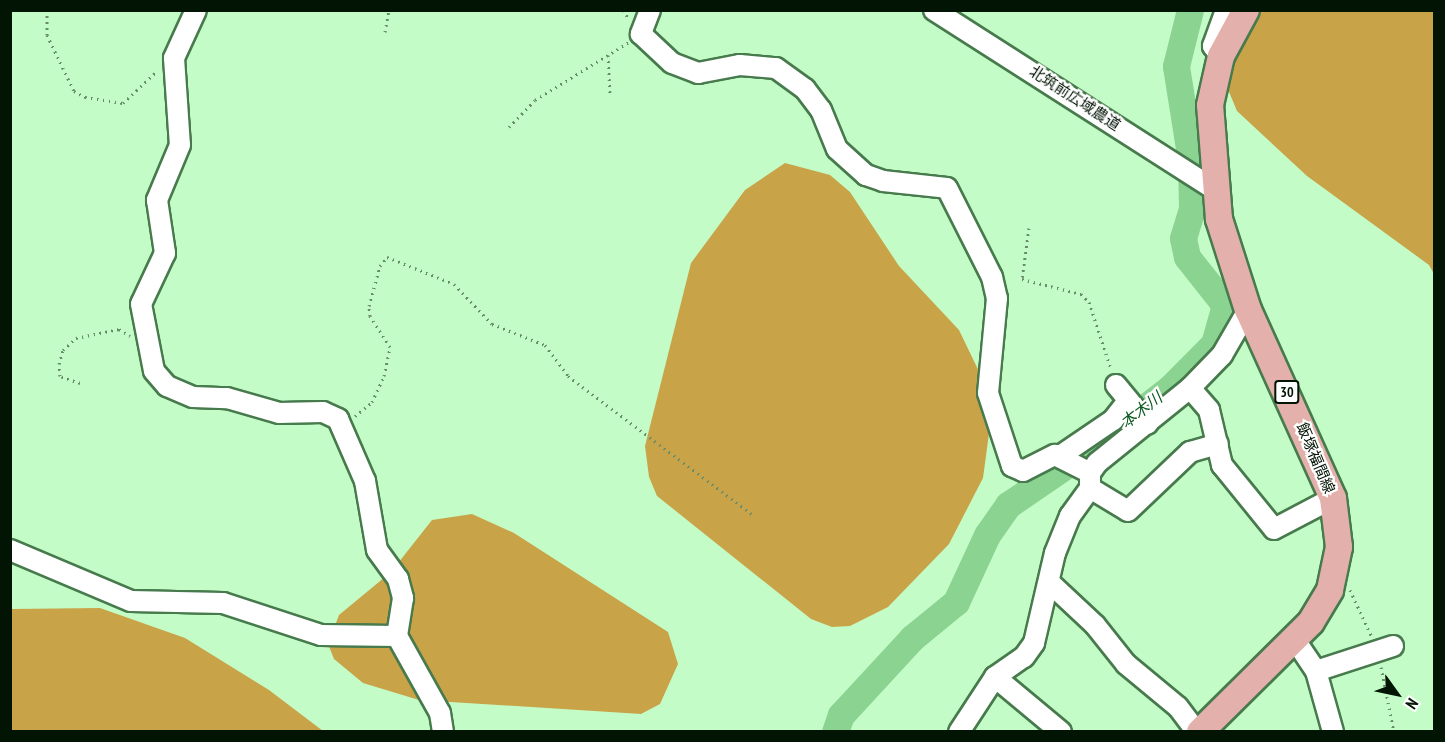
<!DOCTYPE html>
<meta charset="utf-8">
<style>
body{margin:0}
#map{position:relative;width:1445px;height:742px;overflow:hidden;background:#c4fcc8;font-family:"PT Sans Narrow","Noto Sans JP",sans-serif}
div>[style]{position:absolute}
.forest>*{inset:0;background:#c9a348}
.river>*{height:27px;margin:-13.5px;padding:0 13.5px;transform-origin:13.5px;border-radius:13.5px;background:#8bd391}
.path>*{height:3px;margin-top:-1.5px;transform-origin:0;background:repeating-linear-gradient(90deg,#678c6a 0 1.5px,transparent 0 6px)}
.roads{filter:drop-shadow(2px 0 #477a4c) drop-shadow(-2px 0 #477a4c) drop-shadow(0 2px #477a4c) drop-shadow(0 -2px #477a4c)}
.minor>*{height:20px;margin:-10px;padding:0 10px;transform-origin:10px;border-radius:10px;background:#fff}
.major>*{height:26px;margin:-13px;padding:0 13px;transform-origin:13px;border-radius:13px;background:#e3b0ac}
span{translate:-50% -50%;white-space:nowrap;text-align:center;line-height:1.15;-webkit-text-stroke:4.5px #fff;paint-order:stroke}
.shield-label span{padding:2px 4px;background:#fff;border:2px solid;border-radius:4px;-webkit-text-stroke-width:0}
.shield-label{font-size:14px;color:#021404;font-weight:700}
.street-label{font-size:15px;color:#021404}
.water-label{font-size:16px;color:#08591d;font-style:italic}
.frame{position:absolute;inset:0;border:12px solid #021404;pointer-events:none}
.north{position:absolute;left:1367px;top:664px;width:60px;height:60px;-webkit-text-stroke:4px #fff;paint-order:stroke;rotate:123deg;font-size:16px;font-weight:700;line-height:24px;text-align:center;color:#021404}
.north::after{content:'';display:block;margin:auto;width:21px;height:27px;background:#021404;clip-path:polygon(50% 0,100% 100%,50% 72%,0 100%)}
</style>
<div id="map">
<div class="forest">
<div style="clip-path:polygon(1262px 11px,1434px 11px,1434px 274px,1429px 265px,1307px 176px,1237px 111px,1227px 87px,1237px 33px)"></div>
<div style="clip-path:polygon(785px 163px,830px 175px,850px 192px,899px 266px,959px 330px,986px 386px,990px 426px,983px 478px,949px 544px,888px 607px,850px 626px,832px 627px,811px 619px,657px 496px,649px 477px,645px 446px,691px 263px,745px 190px)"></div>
<div style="clip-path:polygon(472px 514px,514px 533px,668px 632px,678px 664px,660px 704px,641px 714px,419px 700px,363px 683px,334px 659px,328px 644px,339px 615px,391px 572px,432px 520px)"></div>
<div style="clip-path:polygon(100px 608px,185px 638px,269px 690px,323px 731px,11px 731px,11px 609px)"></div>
</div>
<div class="river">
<div style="left:835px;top:732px;width:18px;rotate:-71deg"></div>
<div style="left:841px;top:715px;width:105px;rotate:-47.3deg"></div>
<div style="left:912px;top:638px;width:57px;rotate:-39.3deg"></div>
<div style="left:956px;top:602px;width:74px;rotate:-65.2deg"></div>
<div style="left:987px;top:535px;width:37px;rotate:-55deg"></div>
<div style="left:1008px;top:505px;width:119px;rotate:-34.4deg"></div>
<div style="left:1106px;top:438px;width:81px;rotate:-38deg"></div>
<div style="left:1170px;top:388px;width:62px;rotate:-45deg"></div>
<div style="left:1214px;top:344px;width:41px;rotate:-74.2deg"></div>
<div style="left:1225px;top:305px;width:61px;rotate:-128.4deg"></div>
<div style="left:1187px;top:257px;width:19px;rotate:-102deg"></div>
<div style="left:1183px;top:238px;width:31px;rotate:-73deg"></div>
<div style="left:1192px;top:208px;width:47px;rotate:-91.2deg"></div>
<div style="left:1191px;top:161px;width:96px;rotate:-99deg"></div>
<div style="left:1176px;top:66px;width:58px;rotate:-76deg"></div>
</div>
<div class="path">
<div style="left:47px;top:10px;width:25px;rotate:90deg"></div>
<div style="left:47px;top:35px;width:62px;rotate:64.3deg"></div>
<div style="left:74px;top:91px;width:13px;rotate:29deg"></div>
<div style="left:85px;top:97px;width:38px;rotate:9deg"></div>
<div style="left:123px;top:103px;width:48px;rotate:-43.3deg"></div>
<div style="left:623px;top:10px;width:11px;rotate:56deg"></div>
<div style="left:385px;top:32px;width:22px;rotate:-80deg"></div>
<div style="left:608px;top:55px;width:41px;rotate:87.2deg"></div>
<div style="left:509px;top:127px;width:37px;rotate:-46deg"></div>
<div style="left:535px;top:100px;width:110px;rotate:-31.7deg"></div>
<div style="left:1029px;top:228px;width:51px;rotate:97.8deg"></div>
<div style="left:1022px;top:279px;width:61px;rotate:14.3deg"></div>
<div style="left:1081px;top:294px;width:11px;rotate:45deg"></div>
<div style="left:1089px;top:302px;width:71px;rotate:71.8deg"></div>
<div style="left:80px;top:383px;width:21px;rotate:-161deg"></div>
<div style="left:60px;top:376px;width:12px;rotate:-95deg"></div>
<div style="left:59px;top:364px;width:15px;rotate:-74deg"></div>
<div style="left:63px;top:350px;width:18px;rotate:-43deg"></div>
<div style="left:76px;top:338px;width:44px;rotate:-11.8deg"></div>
<div style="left:119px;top:329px;width:13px;rotate:32deg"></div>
<div style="left:355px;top:416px;width:22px;rotate:-39deg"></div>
<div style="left:372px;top:402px;width:29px;rotate:-65deg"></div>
<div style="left:384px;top:376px;width:30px;rotate:-78deg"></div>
<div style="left:390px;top:347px;width:37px;rotate:-123deg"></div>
<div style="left:370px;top:316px;width:10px;rotate:-96deg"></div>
<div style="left:369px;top:306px;width:41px;rotate:-74.6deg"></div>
<div style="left:380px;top:266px;width:11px;rotate:-52deg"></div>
<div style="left:387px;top:257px;width:72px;rotate:21.9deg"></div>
<div style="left:454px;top:284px;width:55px;rotate:46.5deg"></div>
<div style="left:492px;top:324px;width:57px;rotate:21.6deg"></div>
<div style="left:545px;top:345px;width:39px;rotate:53deg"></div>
<div style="left:568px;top:376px;width:230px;rotate:36.9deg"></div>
<div style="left:1350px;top:590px;width:50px;rotate:65deg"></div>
<div style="left:1381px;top:667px;width:66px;rotate:78.7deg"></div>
</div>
<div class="roads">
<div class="minor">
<div style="left:196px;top:10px;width:53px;rotate:114.6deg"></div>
<div style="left:174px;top:58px;width:87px;rotate:86.1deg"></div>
<div style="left:180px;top:145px;width:60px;rotate:112.7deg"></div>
<div style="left:157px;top:200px;width:54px;rotate:81.4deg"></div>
<div style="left:165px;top:253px;width:56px;rotate:115.2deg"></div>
<div style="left:141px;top:304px;width:68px;rotate:79deg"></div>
<div style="left:154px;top:371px;width:20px;rotate:49deg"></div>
<div style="left:167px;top:386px;width:28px;rotate:23deg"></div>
<div style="left:193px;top:397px;width:34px;rotate:2deg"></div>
<div style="left:227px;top:398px;width:54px;rotate:16.1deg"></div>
<div style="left:279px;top:413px;width:44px;rotate:-1.3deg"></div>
<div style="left:323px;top:412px;width:17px;rotate:25deg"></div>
<div style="left:338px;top:419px;width:68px;rotate:66.5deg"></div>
<div style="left:365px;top:481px;width:70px;rotate:80.1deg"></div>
<div style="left:377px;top:550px;width:36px;rotate:54deg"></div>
<div style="left:398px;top:579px;width:20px;rotate:75deg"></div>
<div style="left:403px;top:598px;width:38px;rotate:99deg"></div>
<div style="left:650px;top:10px;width:26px;rotate:111deg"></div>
<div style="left:641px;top:34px;width:42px;rotate:43.1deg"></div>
<div style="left:672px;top:63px;width:28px;rotate:21deg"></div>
<div style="left:698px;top:73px;width:43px;rotate:-10.8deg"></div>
<div style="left:740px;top:65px;width:36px;rotate:5deg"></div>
<div style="left:776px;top:68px;width:36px;rotate:36deg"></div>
<div style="left:805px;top:89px;width:26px;rotate:53deg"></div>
<div style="left:821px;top:110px;width:42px;rotate:67.7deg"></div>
<div style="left:837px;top:149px;width:39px;rotate:42deg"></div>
<div style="left:866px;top:175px;width:18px;rotate:19deg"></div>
<div style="left:883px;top:181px;width:64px;rotate:6.2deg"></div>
<div style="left:947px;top:188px;width:100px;rotate:63.2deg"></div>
<div style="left:992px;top:277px;width:22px;rotate:77deg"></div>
<div style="left:997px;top:298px;width:95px;rotate:95.4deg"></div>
<div style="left:988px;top:393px;width:77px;rotate:71.8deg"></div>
<div style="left:1012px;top:466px;width:12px;rotate:24deg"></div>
<div style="left:1023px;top:471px;width:36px;rotate:-27deg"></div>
<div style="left:1055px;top:455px;width:39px;rotate:27deg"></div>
<div style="left:934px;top:10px;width:332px;rotate:32.6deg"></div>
<div style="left:1221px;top:56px;width:13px;rotate:-129deg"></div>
<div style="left:1213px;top:46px;width:38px;rotate:-70deg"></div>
<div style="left:1116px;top:385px;width:50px;rotate:50.6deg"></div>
<div style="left:1190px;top:388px;width:29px;rotate:49deg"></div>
<div style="left:1209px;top:410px;width:57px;rotate:76.7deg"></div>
<div style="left:1222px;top:465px;width:82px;rotate:50.9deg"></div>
<div style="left:1274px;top:529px;width:67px;rotate:-27.7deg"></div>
<div style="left:1060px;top:456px;width:64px;rotate:-34.2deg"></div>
<div style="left:1113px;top:420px;width:24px;rotate:-52deg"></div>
<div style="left:1090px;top:488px;width:44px;rotate:31.2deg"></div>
<div style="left:1128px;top:511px;width:86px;rotate:-43.6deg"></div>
<div style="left:1190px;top:452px;width:29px;rotate:-16deg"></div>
<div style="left:10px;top:550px;width:131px;rotate:22.9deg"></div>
<div style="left:131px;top:601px;width:92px;rotate:1.2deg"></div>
<div style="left:223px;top:603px;width:103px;rotate:18.1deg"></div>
<div style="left:321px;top:635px;width:76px;rotate:0.8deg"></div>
<div style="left:397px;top:636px;width:88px;rotate:60.8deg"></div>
<div style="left:440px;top:713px;width:19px;rotate:81deg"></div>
<div style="left:1049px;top:582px;width:63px;rotate:43.1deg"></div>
<div style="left:1095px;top:625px;width:50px;rotate:51.5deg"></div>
<div style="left:1126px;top:664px;width:67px;rotate:39.6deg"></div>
<div style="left:1178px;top:707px;width:31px;rotate:53deg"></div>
<div style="left:1295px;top:640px;width:37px;rotate:56deg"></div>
<div style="left:1316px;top:671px;width:63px;rotate:74.4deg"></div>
<div style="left:1316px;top:671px;width:81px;rotate:-18deg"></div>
<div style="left:995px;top:677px;width:86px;rotate:39.8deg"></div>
<div style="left:959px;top:732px;width:66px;rotate:-56.8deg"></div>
<div style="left:995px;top:677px;width:35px;rotate:-35deg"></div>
<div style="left:1024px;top:657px;width:17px;rotate:-54deg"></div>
<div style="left:1034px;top:643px;width:92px;rotate:-76.9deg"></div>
<div style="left:1055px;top:553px;width:40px;rotate:-68deg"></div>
<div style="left:1070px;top:516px;width:34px;rotate:-54deg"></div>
<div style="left:1090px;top:488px;width:15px;rotate:-90deg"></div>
<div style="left:1090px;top:473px;width:12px;rotate:-55deg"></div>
<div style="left:1097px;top:463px;width:119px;rotate:-38.9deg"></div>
<div style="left:1190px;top:388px;width:46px;rotate:-45.9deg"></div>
<div style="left:1222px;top:355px;width:52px;rotate:-60deg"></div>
</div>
<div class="major">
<div style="left:1200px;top:732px;width:156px;rotate:-44.7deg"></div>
<div style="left:1311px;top:622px;width:37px;rotate:-59deg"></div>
<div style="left:1330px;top:590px;width:44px;rotate:-78.2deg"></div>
<div style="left:1339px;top:547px;width:49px;rotate:-97deg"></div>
<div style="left:1333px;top:498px;width:206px;rotate:-114.3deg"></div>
<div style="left:1248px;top:310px;width:96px;rotate:-107.7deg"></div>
<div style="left:1219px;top:219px;width:114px;rotate:-94.5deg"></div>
<div style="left:1210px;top:105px;width:50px;rotate:-77.3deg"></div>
<div style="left:1221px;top:56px;width:52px;rotate:-61.5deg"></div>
</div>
</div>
<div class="shield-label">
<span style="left:1287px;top:392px">30</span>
</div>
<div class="street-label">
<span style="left:1075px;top:98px;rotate:33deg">北筑前広域農道</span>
<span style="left:1316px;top:458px;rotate:67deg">飯塚福間線</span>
</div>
<div class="water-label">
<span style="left:1141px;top:410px;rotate:-38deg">本木川</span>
</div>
<div class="frame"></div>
<div class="north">N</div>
</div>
